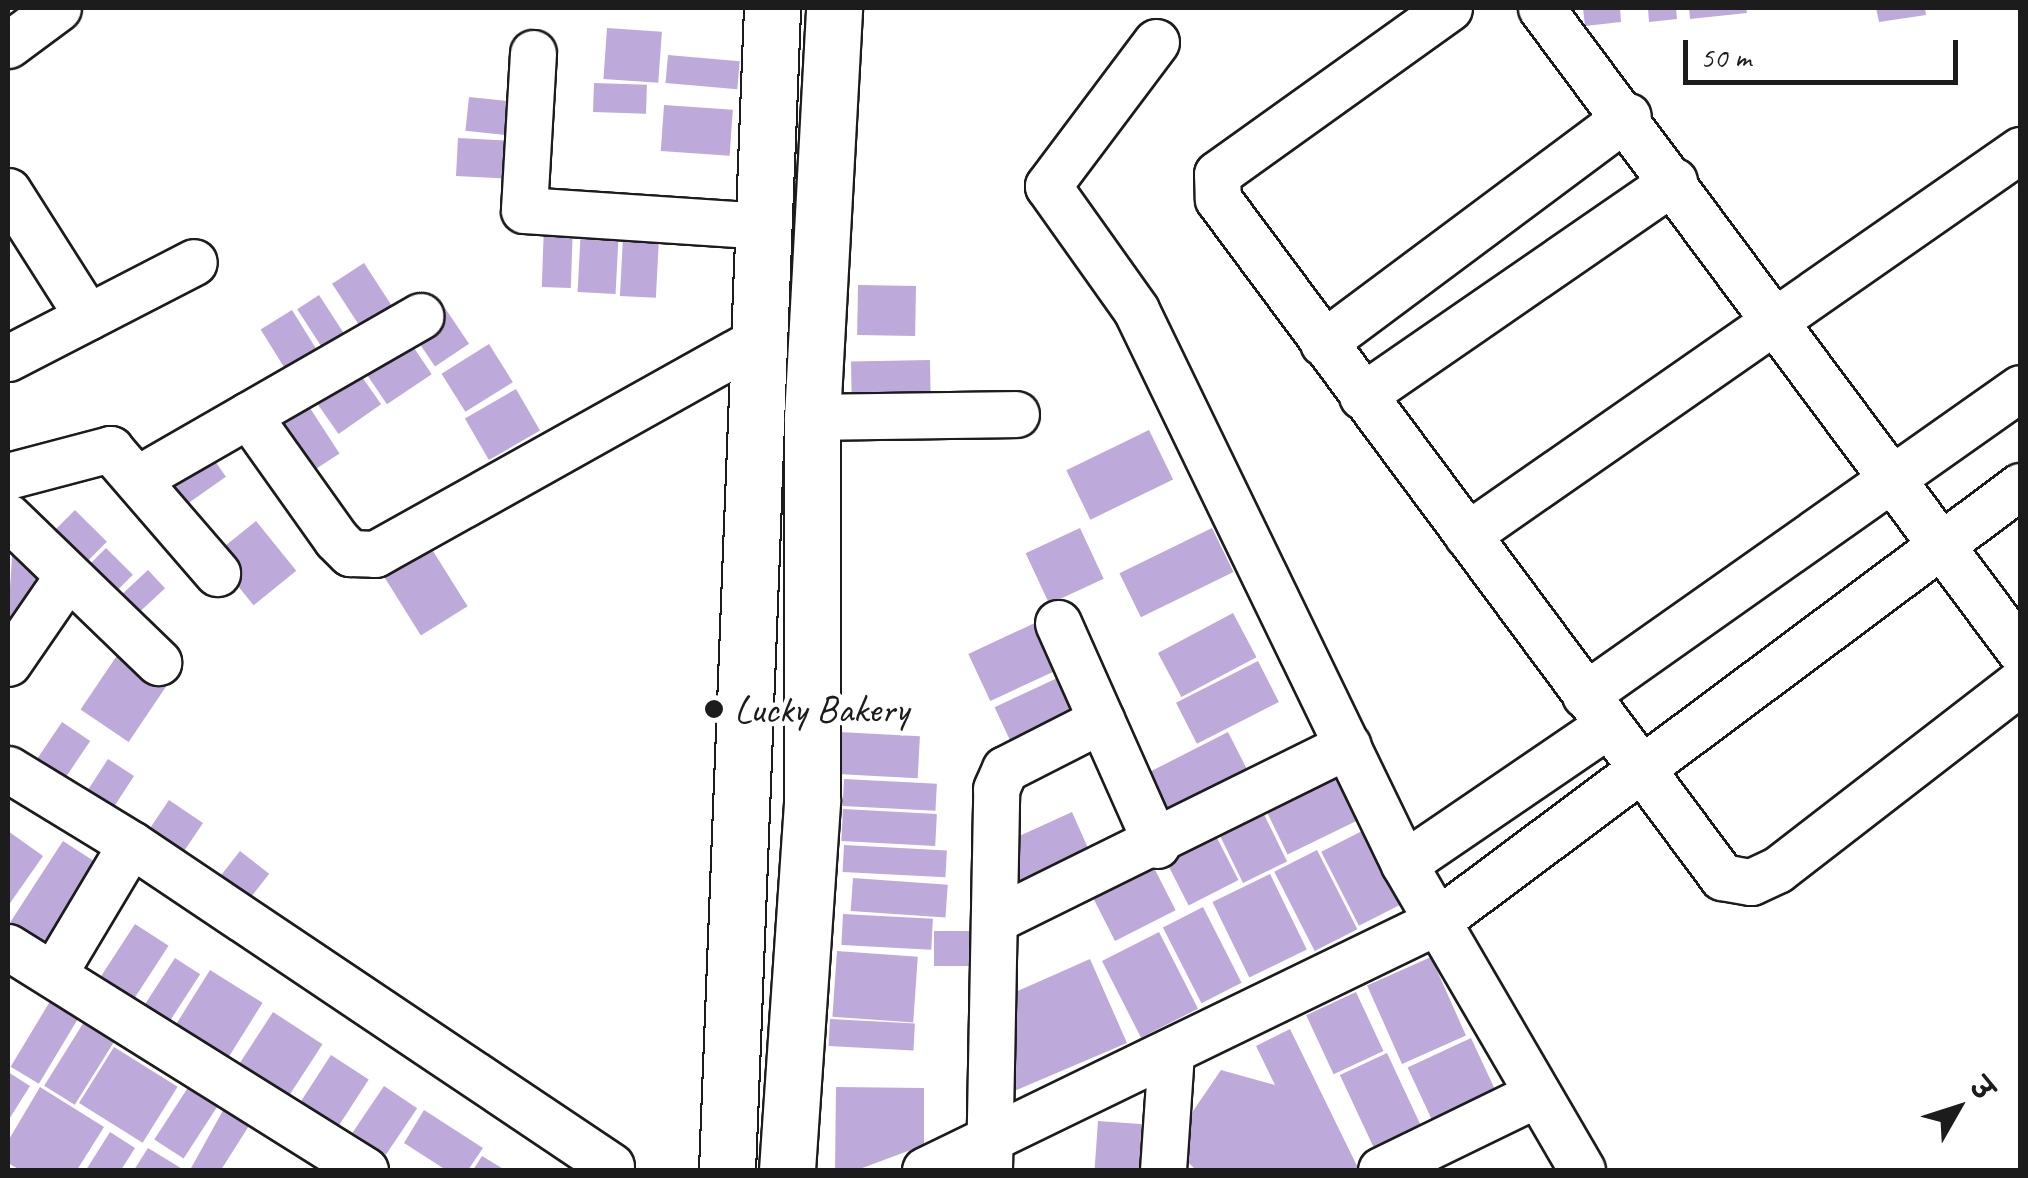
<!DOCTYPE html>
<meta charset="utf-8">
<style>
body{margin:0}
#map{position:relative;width:2028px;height:1178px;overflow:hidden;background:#fff;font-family:Caveat,"Playpen Sans Deva",sans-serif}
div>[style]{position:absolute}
.building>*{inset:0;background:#bdaada;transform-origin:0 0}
.roads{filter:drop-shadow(2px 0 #1c1c1c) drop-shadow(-2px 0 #1c1c1c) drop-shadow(0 2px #1c1c1c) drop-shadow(0 -2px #1c1c1c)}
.street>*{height:45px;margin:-22.5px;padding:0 22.5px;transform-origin:22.5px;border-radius:22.5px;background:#fff}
.secondary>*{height:55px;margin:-27.5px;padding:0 27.5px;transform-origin:27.5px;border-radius:27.5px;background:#fff}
.dots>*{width:28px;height:28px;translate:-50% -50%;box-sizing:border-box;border:5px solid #fff;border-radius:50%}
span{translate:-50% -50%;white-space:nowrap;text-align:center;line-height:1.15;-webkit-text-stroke:9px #fff;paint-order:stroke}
.poi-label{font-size:40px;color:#1c1c1c}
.left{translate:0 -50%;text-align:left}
.frame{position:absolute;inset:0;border:10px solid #1c1c1c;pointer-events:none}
.north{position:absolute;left:1908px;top:1058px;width:100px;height:100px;-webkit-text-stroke:8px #fff;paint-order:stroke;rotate:51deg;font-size:28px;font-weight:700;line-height:40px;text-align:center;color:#1c1c1c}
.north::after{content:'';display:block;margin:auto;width:35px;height:45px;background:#1c1c1c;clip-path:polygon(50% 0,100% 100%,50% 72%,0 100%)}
.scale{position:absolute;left:1683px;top:40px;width:275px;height:45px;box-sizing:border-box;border:5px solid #1c1c1c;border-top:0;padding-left:12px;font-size:30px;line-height:35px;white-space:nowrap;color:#1c1c1c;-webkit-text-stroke:8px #fff;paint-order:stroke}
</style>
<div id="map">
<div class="building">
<div style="clip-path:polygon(1583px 8px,1620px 8px,1621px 22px,1585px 26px)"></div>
<div style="clip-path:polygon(1648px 8px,1676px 8px,1677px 19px,1649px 22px)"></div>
<div style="clip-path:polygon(1689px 8px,1746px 8px,1747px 13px,1690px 19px)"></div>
<div style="clip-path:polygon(1876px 8px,1925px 8px,1926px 15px,1879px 22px)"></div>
<div style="left:607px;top:28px;width:55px;height:51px;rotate:4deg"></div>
<div style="left:668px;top:55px;width:72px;height:28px;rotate:5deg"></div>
<div style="left:594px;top:83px;width:53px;height:29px;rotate:2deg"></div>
<div style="left:469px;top:97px;width:55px;height:34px;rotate:6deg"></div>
<div style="left:664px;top:105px;width:69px;height:46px;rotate:4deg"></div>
<div style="left:458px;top:138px;width:64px;height:38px;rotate:3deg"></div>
<div style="left:544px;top:224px;width:29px;height:63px;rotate:2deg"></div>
<div style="left:581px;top:227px;width:38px;height:65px;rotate:3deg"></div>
<div style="left:623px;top:237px;width:36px;height:59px;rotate:3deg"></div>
<div style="left:364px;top:263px;width:57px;height:38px;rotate:57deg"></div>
<div style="left:858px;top:285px;width:58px;height:50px;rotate:1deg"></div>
<div style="left:319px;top:295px;width:62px;height:26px;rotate:57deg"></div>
<div style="left:445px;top:308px;width:43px;height:41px;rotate:56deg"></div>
<div style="left:292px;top:310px;width:60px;height:37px;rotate:58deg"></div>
<div style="left:406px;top:336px;width:46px;height:54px;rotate:56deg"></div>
<div style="left:489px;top:344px;width:45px;height:56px;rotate:58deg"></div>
<div style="left:930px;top:360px;width:48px;height:79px;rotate:89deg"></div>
<div style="left:353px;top:364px;width:49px;height:52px;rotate:55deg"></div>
<div style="left:297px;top:388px;width:78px;height:50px;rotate:57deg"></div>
<div style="left:516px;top:389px;width:48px;height:59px;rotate:60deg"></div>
<div style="left:1149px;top:430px;width:55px;height:92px;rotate:64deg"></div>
<div style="left:203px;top:444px;width:40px;height:64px;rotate:55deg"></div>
<div style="left:75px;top:510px;width:45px;height:42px;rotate:45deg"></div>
<div style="left:256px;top:521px;width:64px;height:55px;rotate:51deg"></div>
<div style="left:1080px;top:528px;width:56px;height:60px;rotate:65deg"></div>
<div style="left:1212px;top:528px;width:49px;height:103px;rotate:64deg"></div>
<div style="left:423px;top:535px;width:84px;height:55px;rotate:58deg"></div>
<div style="clip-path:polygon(13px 541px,52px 567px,15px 624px,8px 620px)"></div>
<div style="left:106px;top:548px;width:38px;height:40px;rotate:45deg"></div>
<div style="left:148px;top:570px;width:25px;height:54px;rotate:47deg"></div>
<div style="left:1233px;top:613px;width:50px;height:85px;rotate:62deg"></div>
<div style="left:1039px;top:621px;width:52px;height:78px;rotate:65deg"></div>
<div style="left:118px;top:654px;width:58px;height:67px;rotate:34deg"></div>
<div style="left:1258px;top:661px;width:46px;height:92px;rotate:63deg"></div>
<div style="left:1068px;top:673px;width:53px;height:81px;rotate:65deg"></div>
<div style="left:62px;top:722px;width:34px;height:56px;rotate:34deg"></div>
<div style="left:839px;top:732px;width:81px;height:42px;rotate:3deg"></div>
<div style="left:1228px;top:732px;width:51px;height:107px;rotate:63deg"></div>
<div style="left:1344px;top:758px;width:62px;height:93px;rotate:64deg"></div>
<div style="left:108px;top:759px;width:31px;height:55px;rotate:33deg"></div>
<div style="left:844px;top:779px;width:93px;height:27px;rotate:3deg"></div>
<div style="left:169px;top:800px;width:41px;height:50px;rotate:34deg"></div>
<div style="left:1259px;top:804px;width:64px;height:49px;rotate:64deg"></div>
<div style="left:843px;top:809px;width:94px;height:32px;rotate:3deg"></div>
<div style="clip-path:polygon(1072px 812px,1096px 866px,1003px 904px,1006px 842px)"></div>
<div style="left:1364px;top:830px;width:83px;height:48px;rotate:63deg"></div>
<div style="clip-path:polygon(8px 831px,43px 856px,8px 906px)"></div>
<div style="left:1214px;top:832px;width:54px;height:56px;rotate:63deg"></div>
<div style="left:63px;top:841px;width:45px;height:104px;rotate:33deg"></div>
<div style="left:844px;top:845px;width:103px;height:27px;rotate:3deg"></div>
<div style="left:1317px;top:850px;width:89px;height:48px;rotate:63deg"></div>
<div style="left:240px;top:851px;width:37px;height:45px;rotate:38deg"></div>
<div style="left:1147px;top:854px;width:63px;height:68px;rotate:63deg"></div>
<div style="left:1270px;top:874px;width:84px;height:64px;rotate:64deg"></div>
<div style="left:853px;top:878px;width:95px;height:33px;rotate:4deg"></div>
<div style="left:1203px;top:907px;width:85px;height:45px;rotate:63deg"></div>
<div style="left:843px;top:914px;width:90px;height:31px;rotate:3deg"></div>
<div style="left:135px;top:924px;width:40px;height:71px;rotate:33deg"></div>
<div style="left:934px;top:931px;width:61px;height:35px"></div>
<div style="left:1159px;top:932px;width:86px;height:64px;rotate:63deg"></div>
<div style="left:837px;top:951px;width:81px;height:66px;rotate:4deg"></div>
<div style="left:1431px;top:957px;width:86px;height:70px;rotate:66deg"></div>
<div style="left:175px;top:958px;width:30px;height:58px;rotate:33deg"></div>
<div style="clip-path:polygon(1090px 959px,1127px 1043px,1007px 1094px,1013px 993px)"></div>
<div style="left:210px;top:970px;width:62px;height:71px;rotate:32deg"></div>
<div style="left:58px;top:988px;width:33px;height:92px;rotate:31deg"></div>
<div style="left:1356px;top:992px;width:65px;height:55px;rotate:65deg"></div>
<div style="left:94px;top:1006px;width:36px;height:94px;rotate:32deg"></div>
<div style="left:273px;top:1012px;width:59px;height:63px;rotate:33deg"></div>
<div style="left:830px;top:1019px;width:85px;height:27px;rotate:3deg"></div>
<div style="clip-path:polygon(1290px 1029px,1359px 1170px,1196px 1170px,1170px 1145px,1221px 1070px,1275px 1085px,1256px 1046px)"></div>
<div style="left:1471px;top:1038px;width:73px;height:70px;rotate:65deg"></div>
<div style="left:114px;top:1047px;width:75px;height:66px;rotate:32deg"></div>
<div style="left:1387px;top:1053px;width:98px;height:52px;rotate:65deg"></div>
<div style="left:331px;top:1055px;width:45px;height:56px;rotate:33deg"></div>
<div style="left:200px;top:1069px;width:35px;height:84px;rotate:33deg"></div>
<div style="clip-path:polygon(8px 1072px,30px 1086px,8px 1121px)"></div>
<div style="left:384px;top:1086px;width:40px;height:56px;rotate:34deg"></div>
<div style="clip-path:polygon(40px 1087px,104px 1127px,77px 1170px,20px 1170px,8px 1163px,8px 1141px)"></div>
<div style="clip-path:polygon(836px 1087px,924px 1088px,924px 1145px,857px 1170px,835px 1170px)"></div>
<div style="clip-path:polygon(226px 1105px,252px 1121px,221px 1170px,190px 1170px)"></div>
<div style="clip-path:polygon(424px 1110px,483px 1148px,468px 1170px,446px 1170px,404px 1143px)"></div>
<div style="left:1098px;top:1121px;width:67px;height:48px;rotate:4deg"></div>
<div style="clip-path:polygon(110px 1132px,135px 1148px,121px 1170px,86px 1170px)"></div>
<div style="clip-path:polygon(148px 1148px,184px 1170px,134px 1170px)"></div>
<div style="clip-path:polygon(482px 1156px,505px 1170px,473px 1170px)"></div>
</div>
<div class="roads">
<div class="street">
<div style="left:1449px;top:8px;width:285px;rotate:144.4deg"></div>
<div style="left:1217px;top:174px;width:25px;rotate:88deg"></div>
<div style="left:1218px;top:199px;width:845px;rotate:53.37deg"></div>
<div style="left:1722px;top:877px;width:29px;rotate:10deg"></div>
<div style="left:1751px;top:882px;width:29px;rotate:-25deg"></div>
<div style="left:1777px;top:870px;width:307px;rotate:-37.7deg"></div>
<div style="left:1541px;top:8px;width:802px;rotate:53.32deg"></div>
<div style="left:1156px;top:42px;width:180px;rotate:126.9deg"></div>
<div style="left:1048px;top:186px;width:152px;rotate:54.6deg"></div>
<div style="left:1136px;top:310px;width:615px;rotate:64.18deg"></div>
<div style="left:1404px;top:864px;width:354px;rotate:59.8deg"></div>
<div style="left:8px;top:45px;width:62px;rotate:-36.5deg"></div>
<div style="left:533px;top:53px;width:157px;rotate:93.3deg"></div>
<div style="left:524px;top:210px;width:240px;rotate:3.8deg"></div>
<div style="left:8px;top:191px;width:149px;rotate:57.6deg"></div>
<div style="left:1323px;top:343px;width:380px;rotate:-36.7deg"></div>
<div style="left:8px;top:358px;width:209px;rotate:-27.3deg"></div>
<div style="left:1362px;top:396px;width:379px;rotate:-34.6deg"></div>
<div style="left:248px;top:415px;width:152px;rotate:54.6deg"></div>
<div style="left:336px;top:539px;width:20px;rotate:45deg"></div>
<div style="left:350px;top:553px;width:25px;rotate:2deg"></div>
<div style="left:375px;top:554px;width:434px;rotate:-29.2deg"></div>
<div style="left:812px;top:417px;width:204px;rotate:-0.8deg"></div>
<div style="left:8px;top:476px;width:106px;rotate:-14.8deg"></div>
<div style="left:110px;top:449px;width:164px;rotate:49.2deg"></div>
<div style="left:137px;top:479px;width:327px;rotate:-29.9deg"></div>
<div style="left:8px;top:517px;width:209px;rotate:44deg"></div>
<div style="left:1467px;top:535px;width:674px;rotate:-34.85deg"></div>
<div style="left:1058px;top:623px;width:243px;rotate:66deg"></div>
<div style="left:8px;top:663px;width:104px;rotate:-55.5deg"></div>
<div style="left:1585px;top:695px;width:532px;rotate:-35.21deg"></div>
<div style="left:8px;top:769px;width:144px;rotate:31.4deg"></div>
<div style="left:131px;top:844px;width:578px;rotate:33.86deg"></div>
<div style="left:1404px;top:864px;width:245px;rotate:-34.3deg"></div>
<div style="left:998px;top:918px;width:390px;rotate:-26.3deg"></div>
<div style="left:8px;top:947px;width:421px;rotate:32deg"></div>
<div style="left:54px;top:973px;width:150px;rotate:-59.2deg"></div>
<div style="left:989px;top:1169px;width:380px;rotate:-88.9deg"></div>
<div style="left:996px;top:789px;width:22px;rotate:-66deg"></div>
<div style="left:1005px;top:769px;width:108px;rotate:-27deg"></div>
<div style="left:925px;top:1170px;width:568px;rotate:-25.89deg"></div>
<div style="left:1436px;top:922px;width:729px;rotate:-36.74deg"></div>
<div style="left:1163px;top:1170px;width:118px;rotate:-86.1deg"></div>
<div style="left:1381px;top:1170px;width:169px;rotate:-26deg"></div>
</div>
<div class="secondary">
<div style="left:727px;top:1170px;width:1163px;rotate:-87.78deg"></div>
<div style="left:787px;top:1170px;width:371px;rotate:-86.1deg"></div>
<div style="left:812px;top:800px;width:383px;rotate:-90deg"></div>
<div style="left:812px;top:417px;width:410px;rotate:-86.9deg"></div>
</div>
</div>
<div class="dots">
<div style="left:714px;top:709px;background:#1c1c1c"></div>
</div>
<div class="poi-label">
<span class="left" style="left:734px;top:709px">Lucky Bakery</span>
</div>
<div class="frame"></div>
<div class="north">उ</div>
<div class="scale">50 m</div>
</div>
